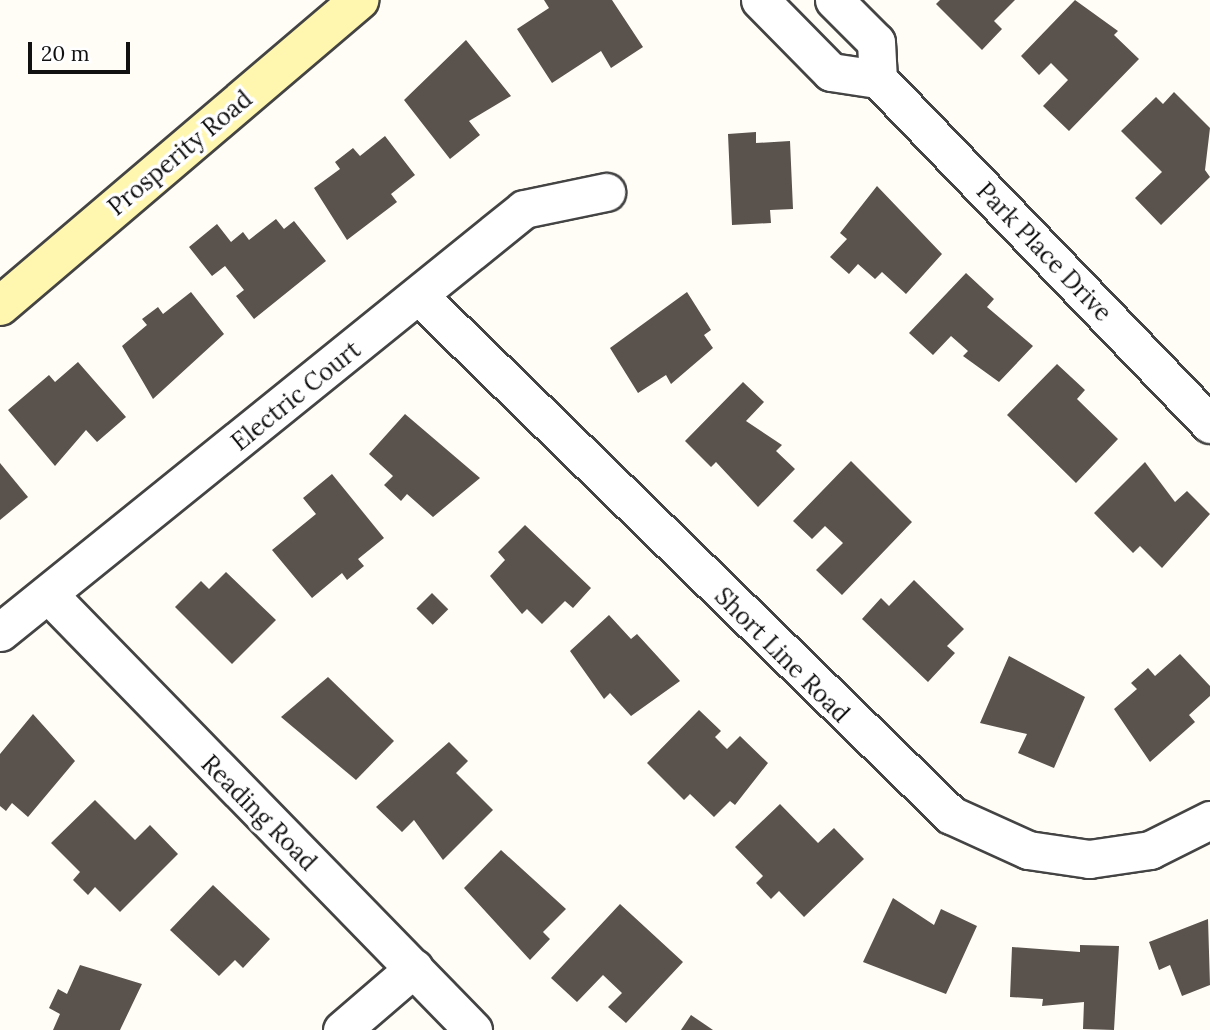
<!DOCTYPE html>
<style>
body{margin:0}
#map{position:relative;width:1210px;height:1030px;overflow:hidden;background:#fffdf5;font-family:Lora,serif}
div>[style]{position:absolute}
.building>*{inset:0;background:#5a524d;transform-origin:0 0}
.roads{filter:drop-shadow(2px 0 #444) drop-shadow(-2px 0 #444) drop-shadow(0 2px #444) drop-shadow(0 -2px #444)}
.street>*{height:37px;margin:-18.5px;padding:0 18.5px;transform-origin:18.5px;border-radius:18.5px;background:#fff}
.secondary>*{height:38px;margin:-19px;padding:0 19px;transform-origin:19px;border-radius:19px;background:#fff6b0}
span{translate:-50% -50%;white-space:nowrap;text-align:center;line-height:1.15;-webkit-text-stroke:7px #fff;paint-order:stroke}
.street-label{font-size:24px;color:#111}
.scale{position:absolute;left:28px;top:42px;width:102px;height:32px;box-sizing:border-box;border:4px solid #111;border-top:0;padding-left:9px;font-size:21px;line-height:24px;white-space:nowrap;color:#111;-webkit-text-stroke:5px #fff;paint-order:stroke}
</style>
<div id="map">
<div class="building">
<div style="clip-path:polygon(544px 0,612px 0,643px 47px,611px 68px,601px 51px,552px 83px,517px 29px,549px 8px)"></div>
<div style="clip-path:polygon(940px 0,1015px 0,994px 21px,1002px 29px,982px 50px,936px 4px)"></div>
<div style="clip-path:polygon(1075px 0,1118px 31px,1114px 35px,1139px 59px,1069px 131px,1043px 106px,1068px 80px,1051px 63px,1039px 75px,1021px 56px)"></div>
<div style="clip-path:polygon(466px 40px,511px 96px,469px 121px,480px 135px,450px 159px,404px 100px)"></div>
<div style="clip-path:polygon(1174px 92px,1210px 128px,1205px 170px,1210px 177px,1161px 225px,1135px 198px,1162px 172px,1121px 131px,1156px 97px,1163px 104px)"></div>
<div style="clip-path:polygon(756px 132px,756px 143px,790px 141px,793px 209px,770px 210px,771px 223px,732px 225px,728px 134px)"></div>
<div style="clip-path:polygon(385px 136px,415px 175px,391px 194px,397px 202px,347px 240px,314px 188px,340px 169px,335px 162px,353px 148px,360px 156px)"></div>
<div style="clip-path:polygon(877px 186px,942px 254px,906px 294px,882px 272px,875px 279px,858px 264px,849px 274px,830px 257px,847px 239px,840px 233px)"></div>
<div style="clip-path:polygon(276px 219px,284px 229px,294px 221px,326px 261px,254px 319px,236px 296px,244px 290px,225px 266px,212px 276px,189px 247px,217px 224px,231px 242px,243px 232px,249px 240px)"></div>
<div style="clip-path:polygon(966px 273px,994px 299px,987px 307px,1033px 346px,999px 382px,963px 356px,968px 351px,951px 336px,933px 355px,909px 333px)"></div>
<div style="clip-path:polygon(191px 292px,224px 334px,153px 399px,122px 346px,147px 325px,142px 319px,158px 307px,163px 314px)"></div>
<div style="clip-path:polygon(687px 292px,711px 330px,704px 335px,713px 348px,671px 384px,666px 375px,638px 393px,610px 348px)"></div>
<div style="clip-path:polygon(78px 362px,126px 417px,97px 442px,86px 430px,55px 466px,8px 410px,49px 375px,55px 382px)"></div>
<div style="clip-path:polygon(1057px 364px,1085px 390px,1077px 399px,1118px 439px,1076px 483px,1007px 415px)"></div>
<div style="clip-path:polygon(743px 382px,764px 402px,746px 421px,782px 445px,776px 451px,795px 469px,758px 507px,716px 462px,711px 467px,685px 441px)"></div>
<div style="clip-path:polygon(405px 414px,480px 478px,433px 517px,407px 494px,401px 501px,384px 485px,393px 476px,369px 454px)"></div>
<div style="clip-path:polygon(851px 461px,912px 522px,842px 595px,816px 570px,843px 543px,825px 526px,812px 539px,793px 521px)"></div>
<div style="clip-path:polygon(1145px 462px,1175px 502px,1187px 491px,1210px 514px,1162px 568px,1140px 546px,1133px 553px,1094px 513px)"></div>
<div style="clip-path:polygon(0 463px,28px 497px,0 520px)"></div>
<div style="clip-path:polygon(332px 474px,384px 538px,358px 559px,364px 566px,347px 580px,342px 573px,312px 598px,272px 550px,316px 514px,303px 498px)"></div>
<div style="clip-path:polygon(525px 525px,591px 588px,573px 608px,565px 601px,542px 624px,527px 609px,522px 614px,490px 576px,505px 560px,498px 552px)"></div>
<div style="clip-path:polygon(226px 572px,276px 620px,232px 664px,175px 607px,201px 581px,209px 589px)"></div>
<div style="clip-path:polygon(914px 580px,964px 629px,947px 646px,955px 653px,928px 682px,862px 619px,881px 598px,889px 606px)"></div>
<div style="left:432px;top:593px;width:23px;height:22px;rotate:45deg"></div>
<div style="clip-path:polygon(609px 615px,631px 639px,637px 634px,680px 681px,631px 716px,610px 693px,604px 699px,570px 651px)"></div>
<div style="clip-path:polygon(1180px 654px,1210px 686px,1210px 696px,1189px 715px,1195px 722px,1150px 762px,1114px 709px,1137px 689px,1131px 683px,1148px 668px,1155px 676px)"></div>
<div style="clip-path:polygon(1009px 656px,1085px 697px,1054px 768px,1018px 753px,1027px 734px,980px 723px)"></div>
<div style="clip-path:polygon(328px 677px,394px 741px,356px 780px,281px 717px)"></div>
<div style="clip-path:polygon(699px 710px,721px 731px,715px 737px,727px 749px,740px 736px,768px 763px,735px 805px,730px 801px,714px 817px,690px 794px,684px 800px,647px 763px)"></div>
<div style="clip-path:polygon(33px 714px,75px 761px,28px 817px,12px 803px,6px 811px,0 806px,0 754px)"></div>
<div style="clip-path:polygon(449px 742px,468px 761px,456px 773px,493px 810px,443px 860px,414px 820px,402px 832px,376px 807px)"></div>
<div style="clip-path:polygon(95px 800px,135px 840px,150px 825px,178px 854px,120px 912px,95px 887px,88px 895px,73px 880px,80px 872px,51px 843px)"></div>
<div style="clip-path:polygon(780px 804px,818px 843px,834px 828px,864px 859px,804px 917px,779px 891px,771px 899px,756px 883px,763px 876px,735px 847px)"></div>
<div style="clip-path:polygon(501px 850px,566px 909px,543px 932px,550px 939px,530px 960px,464px 888px)"></div>
<div style="clip-path:polygon(213px 885px,270px 939px,243px 968px,235px 960px,219px 976px,170px 930px)"></div>
<div style="clip-path:polygon(893px 898px,934px 925px,941px 909px,977px 926px,946px 994px,863px 962px)"></div>
<div style="clip-path:polygon(620px 904px,683px 962px,626px 1023px,608px 1007px,622px 993px,603px 975px,577px 1002px,551px 978px)"></div>
<div style="clip-path:polygon(1208px 919px,1210px 985px,1182px 996px,1170px 965px,1159px 970px,1149px 942px)"></div>
<div style="clip-path:polygon(1080px 945px,1119px 946px,1114px 1030px,1083px 1029px,1084px 1002px,1042px 1006px,1043px 999px,1010px 997px,1012px 947px,1080px 952px)"></div>
<div style="clip-path:polygon(80px 965px,142px 984px,120px 1030px,53px 1030px,60px 1014px,49px 1008px,58px 989px,67px 994px)"></div>
<div style="clip-path:polygon(691px 1015px,713px 1030px,681px 1030px)"></div>
</div>
<div class="roads">
<div class="street">
<div style="left:760px;top:0;width:101px;rotate:45.4deg"></div>
<div style="left:831px;top:72px;width:48px;rotate:8.5deg"></div>
<div style="left:878px;top:79px;width:479px;rotate:46.1deg"></div>
<div style="left:834px;top:0;width:59px;rotate:45deg"></div>
<div style="left:876px;top:42px;width:37px;rotate:87deg"></div>
<div style="left:420px;top:297px;width:742px;rotate:44.29deg"></div>
<div style="left:951px;top:815px;width:85px;rotate:24.4deg"></div>
<div style="left:1028px;top:850px;width:62px;rotate:8.4deg"></div>
<div style="left:1089px;top:859px;width:62px;rotate:-8.4deg"></div>
<div style="left:1150px;top:850px;width:67px;rotate:-26.6deg"></div>
<div style="left:48px;top:594px;width:609px;rotate:45.73deg"></div>
<div style="left:0;top:632px;width:673px;rotate:-38.91deg"></div>
<div style="left:524px;top:209px;width:84px;rotate:-11.7deg"></div>
<div style="left:342px;top:1030px;width:95px;rotate:-40.7deg"></div>
</div>
<div class="secondary">
<div style="left:0;top:306px;width:472px;rotate:-40.4deg"></div>
</div>
</div>
<div class="street-label">
<span style="left:180px;top:153px;rotate:-40deg">Prosperity Road</span>
<span style="left:1044px;top:252px;rotate:46deg">Park Place Drive</span>
<span style="left:296px;top:396px;rotate:-39deg">Electric Court</span>
<span style="left:782px;top:655px;rotate:45deg">Short Line Road</span>
<span style="left:259px;top:813px;rotate:45deg">Reading Road</span>
</div>
<div class="scale">20 m</div>
</div>
